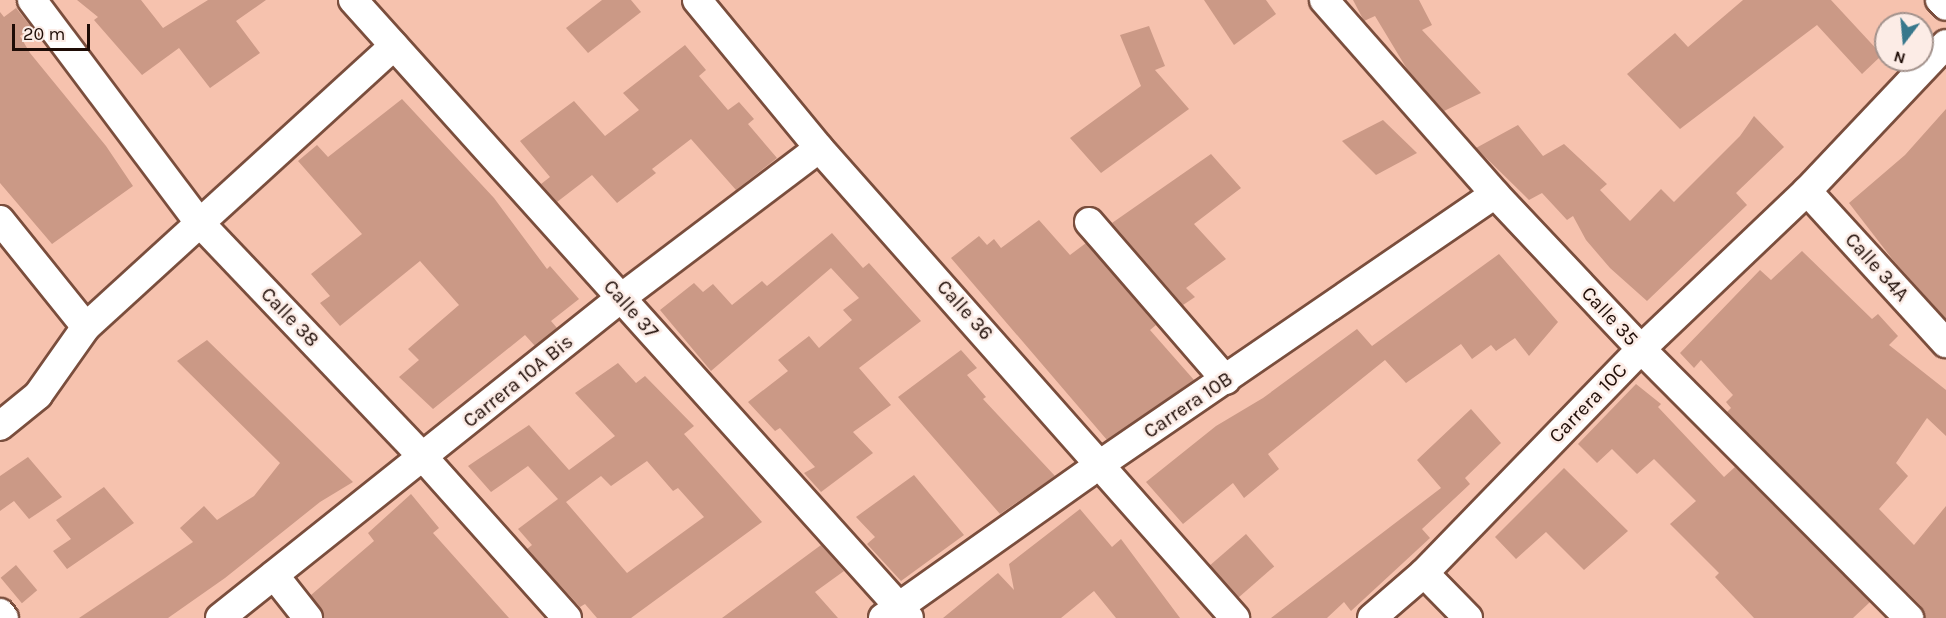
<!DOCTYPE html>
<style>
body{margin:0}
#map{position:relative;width:1946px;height:618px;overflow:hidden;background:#f6c2ae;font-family:Karla,sans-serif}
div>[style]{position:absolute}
.building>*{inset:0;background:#cb9986;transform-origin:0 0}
.roads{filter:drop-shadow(2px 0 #7a4e3d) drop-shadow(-2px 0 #7a4e3d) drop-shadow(0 2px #7a4e3d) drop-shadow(0 -2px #7a4e3d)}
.minor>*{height:28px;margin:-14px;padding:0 14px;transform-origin:14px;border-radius:14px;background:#fff}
span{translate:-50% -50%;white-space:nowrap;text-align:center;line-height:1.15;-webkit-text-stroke:5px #fcece6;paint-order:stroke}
.street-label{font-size:20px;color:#1e0c06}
.north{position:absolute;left:1874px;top:12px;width:60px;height:60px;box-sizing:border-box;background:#fcece6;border:2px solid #a3928c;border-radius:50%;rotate:196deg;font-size:16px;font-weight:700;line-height:24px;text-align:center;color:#1e0c06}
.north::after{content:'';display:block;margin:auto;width:21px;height:27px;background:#38788c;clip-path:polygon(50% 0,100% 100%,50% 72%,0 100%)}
.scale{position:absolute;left:12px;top:24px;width:78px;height:27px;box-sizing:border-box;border:3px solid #1e0c06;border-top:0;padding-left:8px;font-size:18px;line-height:21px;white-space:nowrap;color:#1e0c06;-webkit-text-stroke:4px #fcece6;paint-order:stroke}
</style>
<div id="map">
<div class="building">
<div style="clip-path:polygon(77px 0,141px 0,163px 28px,208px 0,266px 0,236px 21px,260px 53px,210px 88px,179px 48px,142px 75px,94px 20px,98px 17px)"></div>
<div style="clip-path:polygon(602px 0,631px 0,641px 12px,588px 53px,566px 28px)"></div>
<div style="clip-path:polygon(1204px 0,1266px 0,1276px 14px,1234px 45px)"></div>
<div style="clip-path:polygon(1353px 0,1419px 0,1432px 25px,1422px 30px,1481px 93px,1444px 111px,1407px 69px,1375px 16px,1364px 21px)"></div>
<div style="clip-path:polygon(1743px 0,1831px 0,1882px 55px,1862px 74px,1817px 25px,1680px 129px,1627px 74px,1675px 33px,1688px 47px)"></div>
<div style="clip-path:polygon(16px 8px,32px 28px,20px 36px,30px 53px,106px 146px,133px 186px,52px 244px,0 183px,0 12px,4px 17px)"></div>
<div style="clip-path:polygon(1149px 26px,1165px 66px,1155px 70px,1189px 109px,1101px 173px,1070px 138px,1141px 86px,1120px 35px)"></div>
<div style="clip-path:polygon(685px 45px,706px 70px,699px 76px,728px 110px,739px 102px,754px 119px,748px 124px,777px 158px,736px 190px,691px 139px,652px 169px,656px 173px,617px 203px,592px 175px,557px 202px,541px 184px,550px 177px,520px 141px,574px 101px,605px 136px,639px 110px,623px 93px)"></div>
<div style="clip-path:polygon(402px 99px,494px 198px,547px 269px,550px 266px,579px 299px,551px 321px,557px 328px,535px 346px,525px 335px,433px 409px,399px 377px,419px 360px,408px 349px,459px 305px,420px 261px,340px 326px,320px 303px,330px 296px,311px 274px,362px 234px,298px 161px,317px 145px,328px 157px)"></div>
<div style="clip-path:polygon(1946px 109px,1946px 319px,1893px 260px,1849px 203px,1905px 155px)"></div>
<div style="clip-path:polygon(1754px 116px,1784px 147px,1736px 193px,1747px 205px,1647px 301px,1610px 268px,1586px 240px,1573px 216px,1567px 220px,1542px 193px,1529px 200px,1476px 148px,1518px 125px,1543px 156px,1564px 144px,1607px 184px,1600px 190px,1630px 221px,1661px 189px,1674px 202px,1740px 136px)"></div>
<div style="clip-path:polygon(1383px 120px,1417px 153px,1376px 175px,1342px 141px)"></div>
<div style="clip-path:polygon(1211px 154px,1241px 188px,1194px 224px,1226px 259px,1186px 288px,1195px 297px,1183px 305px,1112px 223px)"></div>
<div style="clip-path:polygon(1039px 220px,1070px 255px,1086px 243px,1156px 325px,1150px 330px,1194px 380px,1107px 440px,951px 258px,979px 236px,987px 245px,994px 239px,1001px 248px)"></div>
<div style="clip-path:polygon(832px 233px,863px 268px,869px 263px,921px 321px,859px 368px,891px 405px,853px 432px,873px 453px,821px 492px,804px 473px,815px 467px,780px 428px,775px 431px,748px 402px,788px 371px,778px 360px,809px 336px,819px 348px,852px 320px,843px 310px,859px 298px,831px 268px,711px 371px,660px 310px,694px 283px,703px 292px,713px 284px,732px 305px,762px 281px,767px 286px)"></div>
<div style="clip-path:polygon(1802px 251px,1872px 319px,1878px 314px,1898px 336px,1889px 345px,1946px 390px,1946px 436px,1927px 418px,1896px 463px,1908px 476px,1879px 509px,1914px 545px,1946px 506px,1946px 618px,1925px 618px,1921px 606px,1727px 412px,1731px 408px,1726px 402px,1733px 395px,1701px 360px,1694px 368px,1680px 353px,1760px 270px,1771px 280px)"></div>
<div style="clip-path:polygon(1499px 254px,1558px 322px,1529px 356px,1515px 338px,1496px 351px,1491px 345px,1472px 359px,1461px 344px,1406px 383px,1385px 360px,1268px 454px,1279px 469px,1244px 498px,1233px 483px,1183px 524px,1146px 482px,1216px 426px,1263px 398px,1357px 329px,1372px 346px)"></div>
<div style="clip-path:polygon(207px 340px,353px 482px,320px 502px,225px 578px,168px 618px,79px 618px,193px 542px,180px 528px,204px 506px,217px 520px,254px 496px,280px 463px,177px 361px)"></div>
<div style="clip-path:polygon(961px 350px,977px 368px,967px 375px,986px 397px,983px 399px,1055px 476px,1000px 514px,898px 397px)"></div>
<div style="clip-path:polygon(evenodd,618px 363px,636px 383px,645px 376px,694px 426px,684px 434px,762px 522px,631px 618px,597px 618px,585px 604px,580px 607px,527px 549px,532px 545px,518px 529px,558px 499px,528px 466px,491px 492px,468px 466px,529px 425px,569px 470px,615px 436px,575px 393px,618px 363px,647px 461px,673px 491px,678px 488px,704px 517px,627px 573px,566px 502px,601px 476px,611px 486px,647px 461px)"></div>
<div style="clip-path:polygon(1636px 384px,1661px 404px,1658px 407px,1724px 477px,1735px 467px,1870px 602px,1853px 618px,1754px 618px,1715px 577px,1719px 573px,1670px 524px,1696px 501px,1654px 459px,1637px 474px,1612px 449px,1597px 463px,1578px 444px)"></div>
<div style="clip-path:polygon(1471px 409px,1501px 443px,1465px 478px,1470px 484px,1422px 529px,1430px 538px,1351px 611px,1344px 602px,1327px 618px,1271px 618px,1441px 488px,1417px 460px)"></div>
<div style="clip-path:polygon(28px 457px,62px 497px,29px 519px,14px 501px,0 511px,0 476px)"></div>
<div style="clip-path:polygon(1564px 468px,1628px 531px,1584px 570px,1546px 532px,1516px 559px,1495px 537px)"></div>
<div style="clip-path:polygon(914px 475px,964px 535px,901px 581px,867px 544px,875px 537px,856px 517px)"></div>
<div style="clip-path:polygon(104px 487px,134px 523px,67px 569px,53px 551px,71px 539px,56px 520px)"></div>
<div style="clip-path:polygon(411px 494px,439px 528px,433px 533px,509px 618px,324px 618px,311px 595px,374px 541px,368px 533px)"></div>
<div style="clip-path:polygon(1080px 509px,1112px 547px,1121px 539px,1180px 618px,1116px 618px,1094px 591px,1061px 618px,943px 618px,998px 573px,1014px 590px,1009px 564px)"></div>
<div style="left:1246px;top:534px;width:43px;height:48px;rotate:49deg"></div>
<div style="clip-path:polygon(821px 545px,844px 571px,815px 592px,838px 618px,722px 618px)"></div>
<div style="left:16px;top:565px;width:33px;height:20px;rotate:50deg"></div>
</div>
<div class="roads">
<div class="minor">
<div style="left:32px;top:0;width:276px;rotate:53.1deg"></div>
<div style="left:198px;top:221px;width:326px;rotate:46.4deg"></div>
<div style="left:423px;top:457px;width:216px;rotate:48.2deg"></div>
<div style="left:353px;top:0;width:831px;rotate:48.02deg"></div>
<div style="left:697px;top:0;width:192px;rotate:50.5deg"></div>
<div style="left:819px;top:148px;width:628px;rotate:48.49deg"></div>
<div style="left:1324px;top:0;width:259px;rotate:48.6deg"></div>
<div style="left:1495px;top:194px;width:213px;rotate:46.7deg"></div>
<div style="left:1641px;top:349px;width:380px;rotate:45.1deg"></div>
<div style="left:1940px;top:0;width:8px;rotate:45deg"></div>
<div style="left:1807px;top:191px;width:206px;rotate:47.6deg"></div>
<div style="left:0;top:220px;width:137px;rotate:51.2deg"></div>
<div style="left:1089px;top:222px;width:209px;rotate:49.1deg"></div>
<div style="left:0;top:426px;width:49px;rotate:-39.2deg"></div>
<div style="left:38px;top:395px;width:83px;rotate:-54.8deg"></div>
<div style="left:86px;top:327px;width:417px;rotate:-42.4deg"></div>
<div style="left:1424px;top:573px;width:63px;rotate:45.6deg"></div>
<div style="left:274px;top:575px;width:55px;rotate:51.7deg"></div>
<div style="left:0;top:613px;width:6px;rotate:51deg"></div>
<div style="left:220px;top:618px;width:513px;rotate:-38.59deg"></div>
<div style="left:621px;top:298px;width:248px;rotate:-37.1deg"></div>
<div style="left:883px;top:618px;width:268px;rotate:-35.3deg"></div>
<div style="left:1102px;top:463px;width:476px;rotate:-34.4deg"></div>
<div style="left:1372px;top:618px;width:69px;rotate:-40.9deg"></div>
<div style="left:1424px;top:573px;width:312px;rotate:-45.9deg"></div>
<div style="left:1641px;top:349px;width:229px;rotate:-43.6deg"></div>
<div style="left:1807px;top:191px;width:202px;rotate:-46.6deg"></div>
</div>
</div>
<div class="street-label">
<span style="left:1877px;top:267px;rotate:48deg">Calle 34A</span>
<span style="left:631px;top:309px;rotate:48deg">Calle 37</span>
<span style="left:965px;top:310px;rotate:48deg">Calle 36</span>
<span style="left:1610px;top:316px;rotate:47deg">Calle 35</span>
<span style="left:290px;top:317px;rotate:46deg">Calle 38</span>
<span style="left:518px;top:381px;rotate:-39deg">Carrera 10A Bis</span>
<span style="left:1588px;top:403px;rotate:-46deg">Carrera 10C</span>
<span style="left:1188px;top:405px;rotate:-34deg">Carrera 10B</span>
</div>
<div class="north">N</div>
<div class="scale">20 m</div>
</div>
